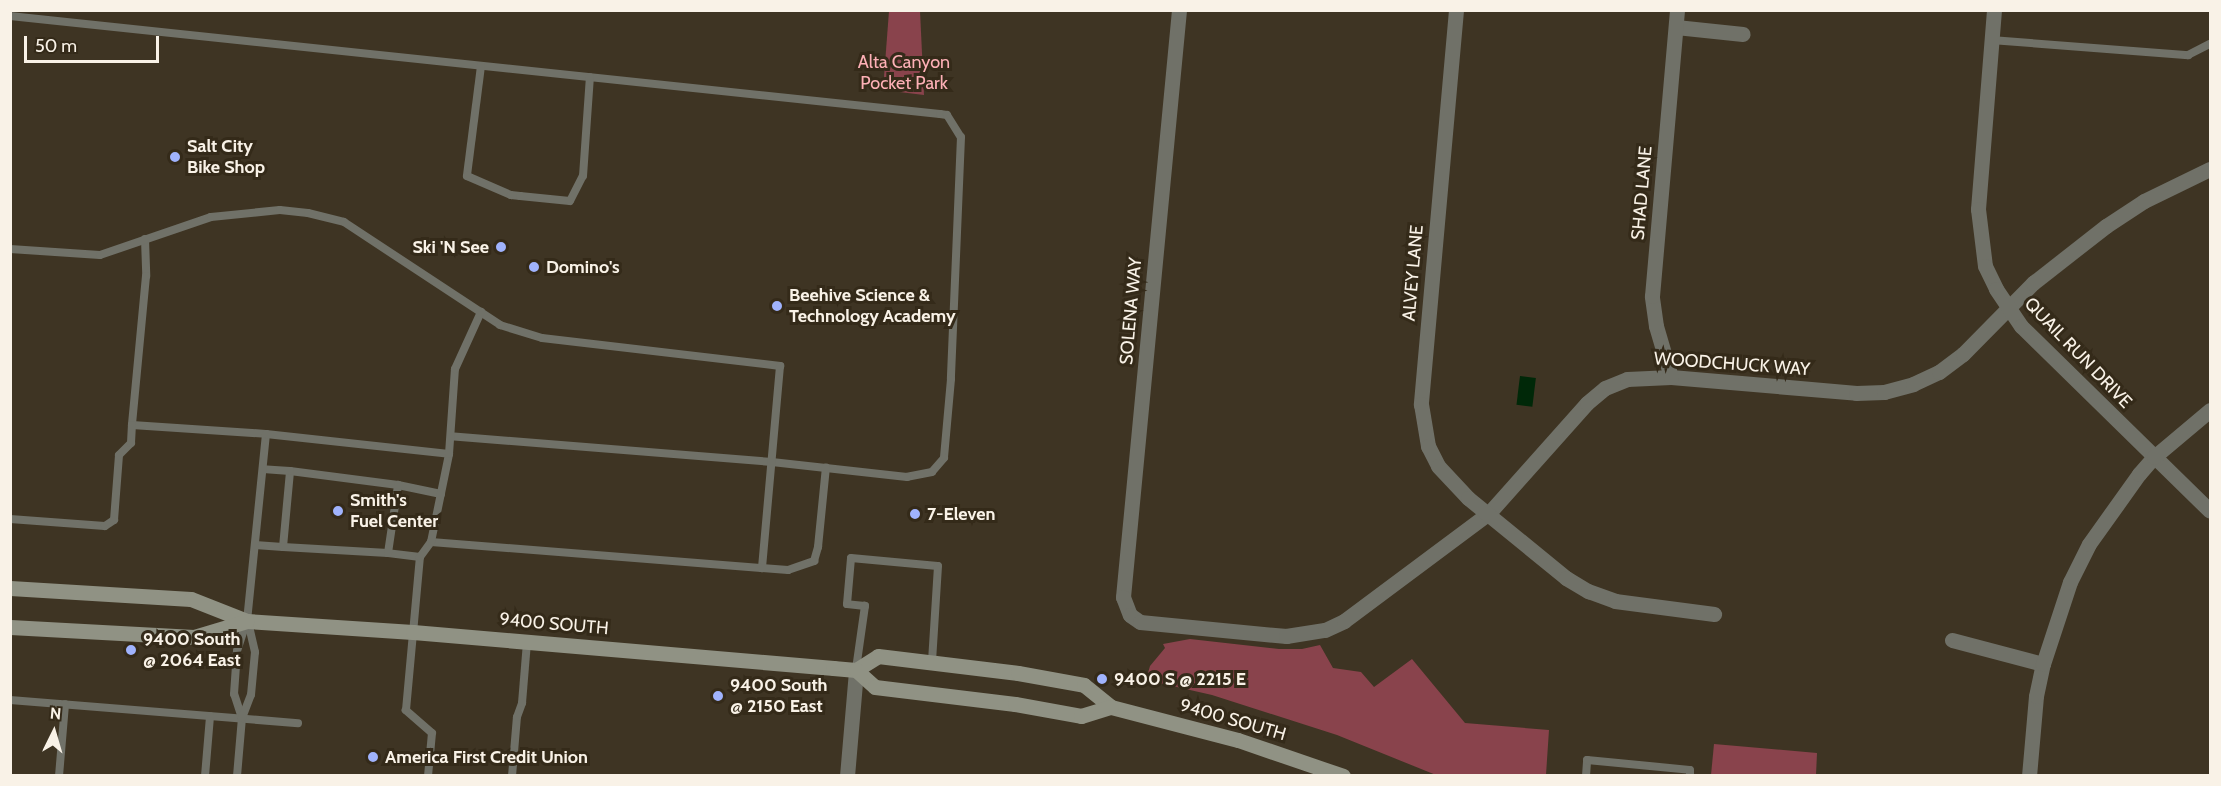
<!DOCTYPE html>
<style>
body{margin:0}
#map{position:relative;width:2221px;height:786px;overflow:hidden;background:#3e3423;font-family:Cabin,sans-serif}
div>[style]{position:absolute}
.green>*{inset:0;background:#89434c}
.water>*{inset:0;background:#002808;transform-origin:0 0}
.service>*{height:8px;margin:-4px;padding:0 4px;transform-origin:4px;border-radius:4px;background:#707168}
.minor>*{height:15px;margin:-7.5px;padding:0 7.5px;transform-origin:7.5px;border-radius:7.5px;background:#707168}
.secondary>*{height:15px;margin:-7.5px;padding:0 7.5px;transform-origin:7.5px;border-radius:7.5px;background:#909284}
.dots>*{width:16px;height:16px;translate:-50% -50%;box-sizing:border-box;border:3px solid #342a19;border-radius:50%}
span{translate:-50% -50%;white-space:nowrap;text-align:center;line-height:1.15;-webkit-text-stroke:6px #342a19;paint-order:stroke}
.park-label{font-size:18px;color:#fdb0b6}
.poi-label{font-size:18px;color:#f9f2e7;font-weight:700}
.left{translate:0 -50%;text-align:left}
.right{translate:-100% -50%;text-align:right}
.street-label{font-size:18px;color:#f9f2e7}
.frame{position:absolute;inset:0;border:12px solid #f9f2e7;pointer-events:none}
.north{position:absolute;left:24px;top:702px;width:60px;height:60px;-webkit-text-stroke:4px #342a19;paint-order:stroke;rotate:5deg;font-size:16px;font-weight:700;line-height:24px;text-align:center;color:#f9f2e7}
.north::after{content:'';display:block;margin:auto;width:21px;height:27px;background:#f9f2e7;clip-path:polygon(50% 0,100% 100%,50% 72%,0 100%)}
.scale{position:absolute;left:24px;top:36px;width:135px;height:27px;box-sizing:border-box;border:3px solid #f9f2e7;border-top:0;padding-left:8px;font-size:18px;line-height:21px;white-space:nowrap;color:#f9f2e7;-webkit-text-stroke:4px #342a19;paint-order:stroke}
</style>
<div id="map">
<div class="green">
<div style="clip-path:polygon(889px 11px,920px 11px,924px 95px,883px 90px)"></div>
<div style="clip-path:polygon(1190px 639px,1279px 649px,1302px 649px,1320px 645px,1333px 668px,1361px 672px,1374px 687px,1412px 659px,1465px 723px,1549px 730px,1546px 775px,1436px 775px,1337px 735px,1212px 695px,1146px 680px,1150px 666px,1165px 648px,1163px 644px)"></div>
<div style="clip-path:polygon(1714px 744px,1817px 753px,1816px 775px,1711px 775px)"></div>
</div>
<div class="water">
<div style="left:1520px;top:376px;width:16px;height:29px;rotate:7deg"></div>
</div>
<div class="service">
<div style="left:10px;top:16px;width:935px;rotate:6.02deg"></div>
<div style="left:940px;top:114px;width:7px;rotate:8deg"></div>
<div style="left:947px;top:115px;width:26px;rotate:58deg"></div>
<div style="left:961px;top:137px;width:242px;rotate:92.4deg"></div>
<div style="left:951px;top:379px;width:79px;rotate:95.1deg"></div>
<div style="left:944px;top:458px;width:18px;rotate:131deg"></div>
<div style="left:932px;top:472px;width:25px;rotate:169deg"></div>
<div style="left:907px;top:477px;width:136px;rotate:-173.7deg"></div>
<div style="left:772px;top:462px;width:322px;rotate:-175.4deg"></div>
<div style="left:1991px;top:40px;width:198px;rotate:4.4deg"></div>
<div style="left:2188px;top:55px;width:25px;rotate:-27deg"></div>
<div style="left:481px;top:66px;width:111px;rotate:97.3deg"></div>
<div style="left:467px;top:176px;width:48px;rotate:23.4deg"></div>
<div style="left:511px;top:195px;width:9px;rotate:6deg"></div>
<div style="left:520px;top:196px;width:50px;rotate:5.7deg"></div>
<div style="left:570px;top:201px;width:28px;rotate:-63deg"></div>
<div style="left:583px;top:176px;width:99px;rotate:-86deg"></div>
<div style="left:145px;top:239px;width:37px;rotate:88deg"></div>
<div style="left:146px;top:276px;width:150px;rotate:95.4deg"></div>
<div style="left:132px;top:425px;width:134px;rotate:3.8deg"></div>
<div style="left:10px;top:249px;width:90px;rotate:3.8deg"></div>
<div style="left:100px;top:255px;width:117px;rotate:-18.9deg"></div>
<div style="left:211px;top:217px;width:69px;rotate:-5.8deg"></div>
<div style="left:280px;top:210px;width:28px;rotate:6deg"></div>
<div style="left:308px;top:213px;width:37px;rotate:14deg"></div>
<div style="left:344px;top:222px;width:187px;rotate:33.4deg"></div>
<div style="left:500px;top:325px;width:44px;rotate:17.2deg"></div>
<div style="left:542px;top:338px;width:240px;rotate:6.7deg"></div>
<div style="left:780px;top:366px;width:203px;rotate:95.1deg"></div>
<div style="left:290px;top:471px;width:109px;rotate:7.4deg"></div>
<div style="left:10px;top:519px;width:95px;rotate:4.2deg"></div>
<div style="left:105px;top:526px;width:11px;rotate:-34deg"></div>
<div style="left:114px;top:520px;width:65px;rotate:-85.6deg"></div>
<div style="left:119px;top:455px;width:17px;rotate:-45deg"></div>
<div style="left:131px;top:443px;width:18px;rotate:-87deg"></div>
<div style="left:431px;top:542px;width:358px;rotate:4.5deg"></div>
<div style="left:788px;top:570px;width:28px;rotate:-19deg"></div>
<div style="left:814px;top:561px;width:15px;rotate:-74deg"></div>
<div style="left:818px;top:547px;width:80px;rotate:-84.3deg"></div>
<div style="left:255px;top:545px;width:28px;rotate:4deg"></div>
<div style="left:283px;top:547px;width:76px;rotate:-84.7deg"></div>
<div style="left:290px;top:471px;width:27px;rotate:-176deg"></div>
<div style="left:283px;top:547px;width:105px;rotate:3.3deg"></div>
<div style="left:420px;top:557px;width:32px;rotate:-173deg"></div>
<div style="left:388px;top:553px;width:69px;rotate:-81.6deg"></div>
<div style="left:398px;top:485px;width:44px;rotate:11.8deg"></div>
<div style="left:856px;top:669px;width:64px;rotate:-81.9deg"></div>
<div style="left:865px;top:606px;width:18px;rotate:-174deg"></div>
<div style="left:847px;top:604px;width:46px;rotate:-85deg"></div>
<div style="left:851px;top:558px;width:87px;rotate:5.3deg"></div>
<div style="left:938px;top:566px;width:96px;rotate:93.6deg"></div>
<div style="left:10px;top:700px;width:289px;rotate:4.6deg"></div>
<div style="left:242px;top:718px;width:25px;rotate:-108deg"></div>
<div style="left:234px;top:694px;width:43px;rotate:-86deg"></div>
<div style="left:237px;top:651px;width:32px;rotate:-72deg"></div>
<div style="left:247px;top:621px;width:188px;rotate:-84.2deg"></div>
<div style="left:266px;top:434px;width:184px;rotate:6.2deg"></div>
<div style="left:59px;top:776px;width:72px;rotate:-85.2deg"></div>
<div style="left:205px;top:776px;width:60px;rotate:-85.2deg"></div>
<div style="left:237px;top:776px;width:58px;rotate:-85.1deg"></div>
<div style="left:242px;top:718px;width:25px;rotate:-69deg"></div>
<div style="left:251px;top:695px;width:43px;rotate:-84.7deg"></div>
<div style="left:255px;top:652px;width:32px;rotate:-103deg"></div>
<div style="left:428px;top:776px;width:43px;rotate:-84.7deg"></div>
<div style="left:432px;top:733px;width:35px;rotate:-139deg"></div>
<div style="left:406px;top:710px;width:154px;rotate:-84.8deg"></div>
<div style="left:420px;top:557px;width:19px;rotate:-54deg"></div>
<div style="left:431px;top:542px;width:90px;rotate:-78.4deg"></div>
<div style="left:449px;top:454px;width:85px;rotate:-86deg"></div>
<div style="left:455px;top:369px;width:63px;rotate:-65.5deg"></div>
<div style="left:512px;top:776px;width:59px;rotate:-85.2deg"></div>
<div style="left:517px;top:717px;width:15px;rotate:-70deg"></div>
<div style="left:522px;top:703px;width:61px;rotate:-85.3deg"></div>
<div style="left:1586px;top:776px;width:16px;rotate:-86deg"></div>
<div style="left:1587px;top:760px;width:103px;rotate:5.5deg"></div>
<div style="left:1690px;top:770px;width:6px;rotate:90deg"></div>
</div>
<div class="minor">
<div style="left:1179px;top:10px;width:590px;rotate:95.45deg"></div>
<div style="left:1123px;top:597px;width:19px;rotate:69deg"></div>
<div style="left:1130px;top:615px;width:12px;rotate:35deg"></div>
<div style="left:1140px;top:622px;width:147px;rotate:5.5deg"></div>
<div style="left:1286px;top:636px;width:39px;rotate:-9deg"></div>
<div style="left:1325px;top:630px;width:21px;rotate:-25deg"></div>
<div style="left:1344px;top:621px;width:181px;rotate:-36.7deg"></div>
<div style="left:1489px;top:513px;width:147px;rotate:-48.3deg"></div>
<div style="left:1587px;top:403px;width:23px;rotate:-40deg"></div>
<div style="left:1605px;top:388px;width:24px;rotate:-22deg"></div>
<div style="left:1627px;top:379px;width:44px;rotate:-2.6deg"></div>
<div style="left:1671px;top:377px;width:186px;rotate:4.9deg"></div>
<div style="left:1856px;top:393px;width:28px;rotate:-2deg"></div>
<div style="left:1884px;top:392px;width:30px;rotate:-15deg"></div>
<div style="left:1913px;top:384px;width:29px;rotate:-25deg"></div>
<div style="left:1939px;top:372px;width:30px;rotate:-37deg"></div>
<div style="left:1963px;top:354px;width:100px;rotate:-45.4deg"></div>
<div style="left:2033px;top:283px;width:93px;rotate:-38deg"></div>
<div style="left:2106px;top:226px;width:45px;rotate:-33.3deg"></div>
<div style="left:2144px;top:201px;width:73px;rotate:-25.9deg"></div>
<div style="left:1456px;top:10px;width:396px;rotate:95.1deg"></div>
<div style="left:1421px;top:404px;width:43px;rotate:80.5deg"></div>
<div style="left:1428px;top:446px;width:22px;rotate:63deg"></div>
<div style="left:1438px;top:466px;width:44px;rotate:46.8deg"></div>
<div style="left:1468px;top:498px;width:127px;rotate:39.2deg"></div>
<div style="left:1566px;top:578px;width:26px;rotate:31deg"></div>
<div style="left:1588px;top:591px;width:29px;rotate:20deg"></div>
<div style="left:1615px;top:601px;width:100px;rotate:7.5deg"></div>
<div style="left:1994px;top:10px;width:200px;rotate:94.6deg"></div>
<div style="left:1978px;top:209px;width:57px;rotate:83deg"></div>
<div style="left:1985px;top:266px;width:25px;rotate:64deg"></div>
<div style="left:1996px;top:289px;width:45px;rotate:56deg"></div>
<div style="left:2021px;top:326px;width:264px;rotate:44.4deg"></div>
<div style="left:1676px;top:27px;width:67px;rotate:6deg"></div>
<div style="left:1671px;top:377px;width:53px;rotate:-106.4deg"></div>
<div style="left:1656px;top:326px;width:30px;rotate:-98deg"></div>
<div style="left:1652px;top:296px;width:287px;rotate:-85deg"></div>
<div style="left:1952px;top:640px;width:94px;rotate:14.8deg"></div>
<div style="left:847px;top:776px;width:106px;rotate:-85.1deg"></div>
<div style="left:2029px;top:776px;width:80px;rotate:-85deg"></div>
<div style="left:2036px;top:696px;width:33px;rotate:-78deg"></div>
<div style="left:2043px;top:664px;width:86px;rotate:-71.8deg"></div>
<div style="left:2070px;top:582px;width:42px;rotate:-63.4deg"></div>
<div style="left:2089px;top:544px;width:86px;rotate:-54.5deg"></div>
<div style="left:2139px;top:474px;width:23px;rotate:-49deg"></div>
<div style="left:2154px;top:457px;width:73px;rotate:-40deg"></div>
</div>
<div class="secondary">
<div style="left:10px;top:588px;width:181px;rotate:3.5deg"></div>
<div style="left:191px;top:599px;width:60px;rotate:21.4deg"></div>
<div style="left:247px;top:621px;width:166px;rotate:3.8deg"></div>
<div style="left:413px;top:632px;width:422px;rotate:4.9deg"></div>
<div style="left:833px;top:668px;width:23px;rotate:5deg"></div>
<div style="left:856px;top:670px;width:26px;rotate:-32deg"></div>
<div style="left:878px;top:656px;width:141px;rotate:6.9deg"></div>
<div style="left:1018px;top:673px;width:67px;rotate:10.3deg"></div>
<div style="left:1084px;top:685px;width:35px;rotate:39deg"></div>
<div style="left:1111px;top:707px;width:131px;rotate:14.6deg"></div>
<div style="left:1238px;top:740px;width:111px;rotate:18.9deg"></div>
<div style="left:10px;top:627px;width:184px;rotate:3.1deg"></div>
<div style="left:194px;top:637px;width:55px;rotate:-16.8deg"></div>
<div style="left:856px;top:670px;width:25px;rotate:42deg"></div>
<div style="left:875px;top:687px;width:141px;rotate:6.9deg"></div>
<div style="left:1015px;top:704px;width:67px;rotate:10.3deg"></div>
<div style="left:1081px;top:716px;width:31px;rotate:-17deg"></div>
</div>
<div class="dots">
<div style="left:175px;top:157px;background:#a0b3fd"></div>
<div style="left:501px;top:247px;background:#a0b3fd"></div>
<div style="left:534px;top:267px;background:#a0b3fd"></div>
<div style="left:777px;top:306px;background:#a0b3fd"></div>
<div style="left:338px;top:511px;background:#a0b3fd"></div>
<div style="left:915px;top:514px;background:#a0b3fd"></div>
<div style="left:131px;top:650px;background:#a0b3fd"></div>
<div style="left:1102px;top:679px;background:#a0b3fd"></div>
<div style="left:718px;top:696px;background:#a0b3fd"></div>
<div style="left:373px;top:757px;background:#a0b3fd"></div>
</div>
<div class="park-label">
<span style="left:904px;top:73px">Alta Canyon<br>Pocket Park</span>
</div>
<div class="poi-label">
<span class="left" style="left:187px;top:157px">Salt City<br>Bike Shop</span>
<span class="right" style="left:489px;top:247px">Ski 'N See</span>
<span class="left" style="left:546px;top:267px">Domino's</span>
<span class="left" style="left:789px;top:306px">Beehive Science &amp;<br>Technology Academy</span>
<span class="left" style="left:350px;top:511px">Smith's<br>Fuel Center</span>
<span class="left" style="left:927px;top:514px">7-Eleven</span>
<span class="left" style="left:143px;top:650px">9400 South<br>@ 2064 East</span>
<span class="left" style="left:1114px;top:679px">9400 S @ 2215 E</span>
<span class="left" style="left:730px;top:696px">9400 South<br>@ 2150 East</span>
<span class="left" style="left:385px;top:757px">America First Credit Union</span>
</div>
<div class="street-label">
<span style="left:1642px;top:193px;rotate:-85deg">SHAD LANE</span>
<span style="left:1413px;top:273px;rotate:-85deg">ALVEY LANE</span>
<span style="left:1131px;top:311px;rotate:-85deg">SOLENA WAY</span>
<span style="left:2078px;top:353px;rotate:46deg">QUAIL RUN DRIVE</span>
<span style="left:1732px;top:364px;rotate:4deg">WOODCHUCK WAY</span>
<span style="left:554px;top:624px;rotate:5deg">9400 SOUTH</span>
<span style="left:1233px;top:720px;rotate:16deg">9400 SOUTH</span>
</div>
<div class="frame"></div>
<div class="north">N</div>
<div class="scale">50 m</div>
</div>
